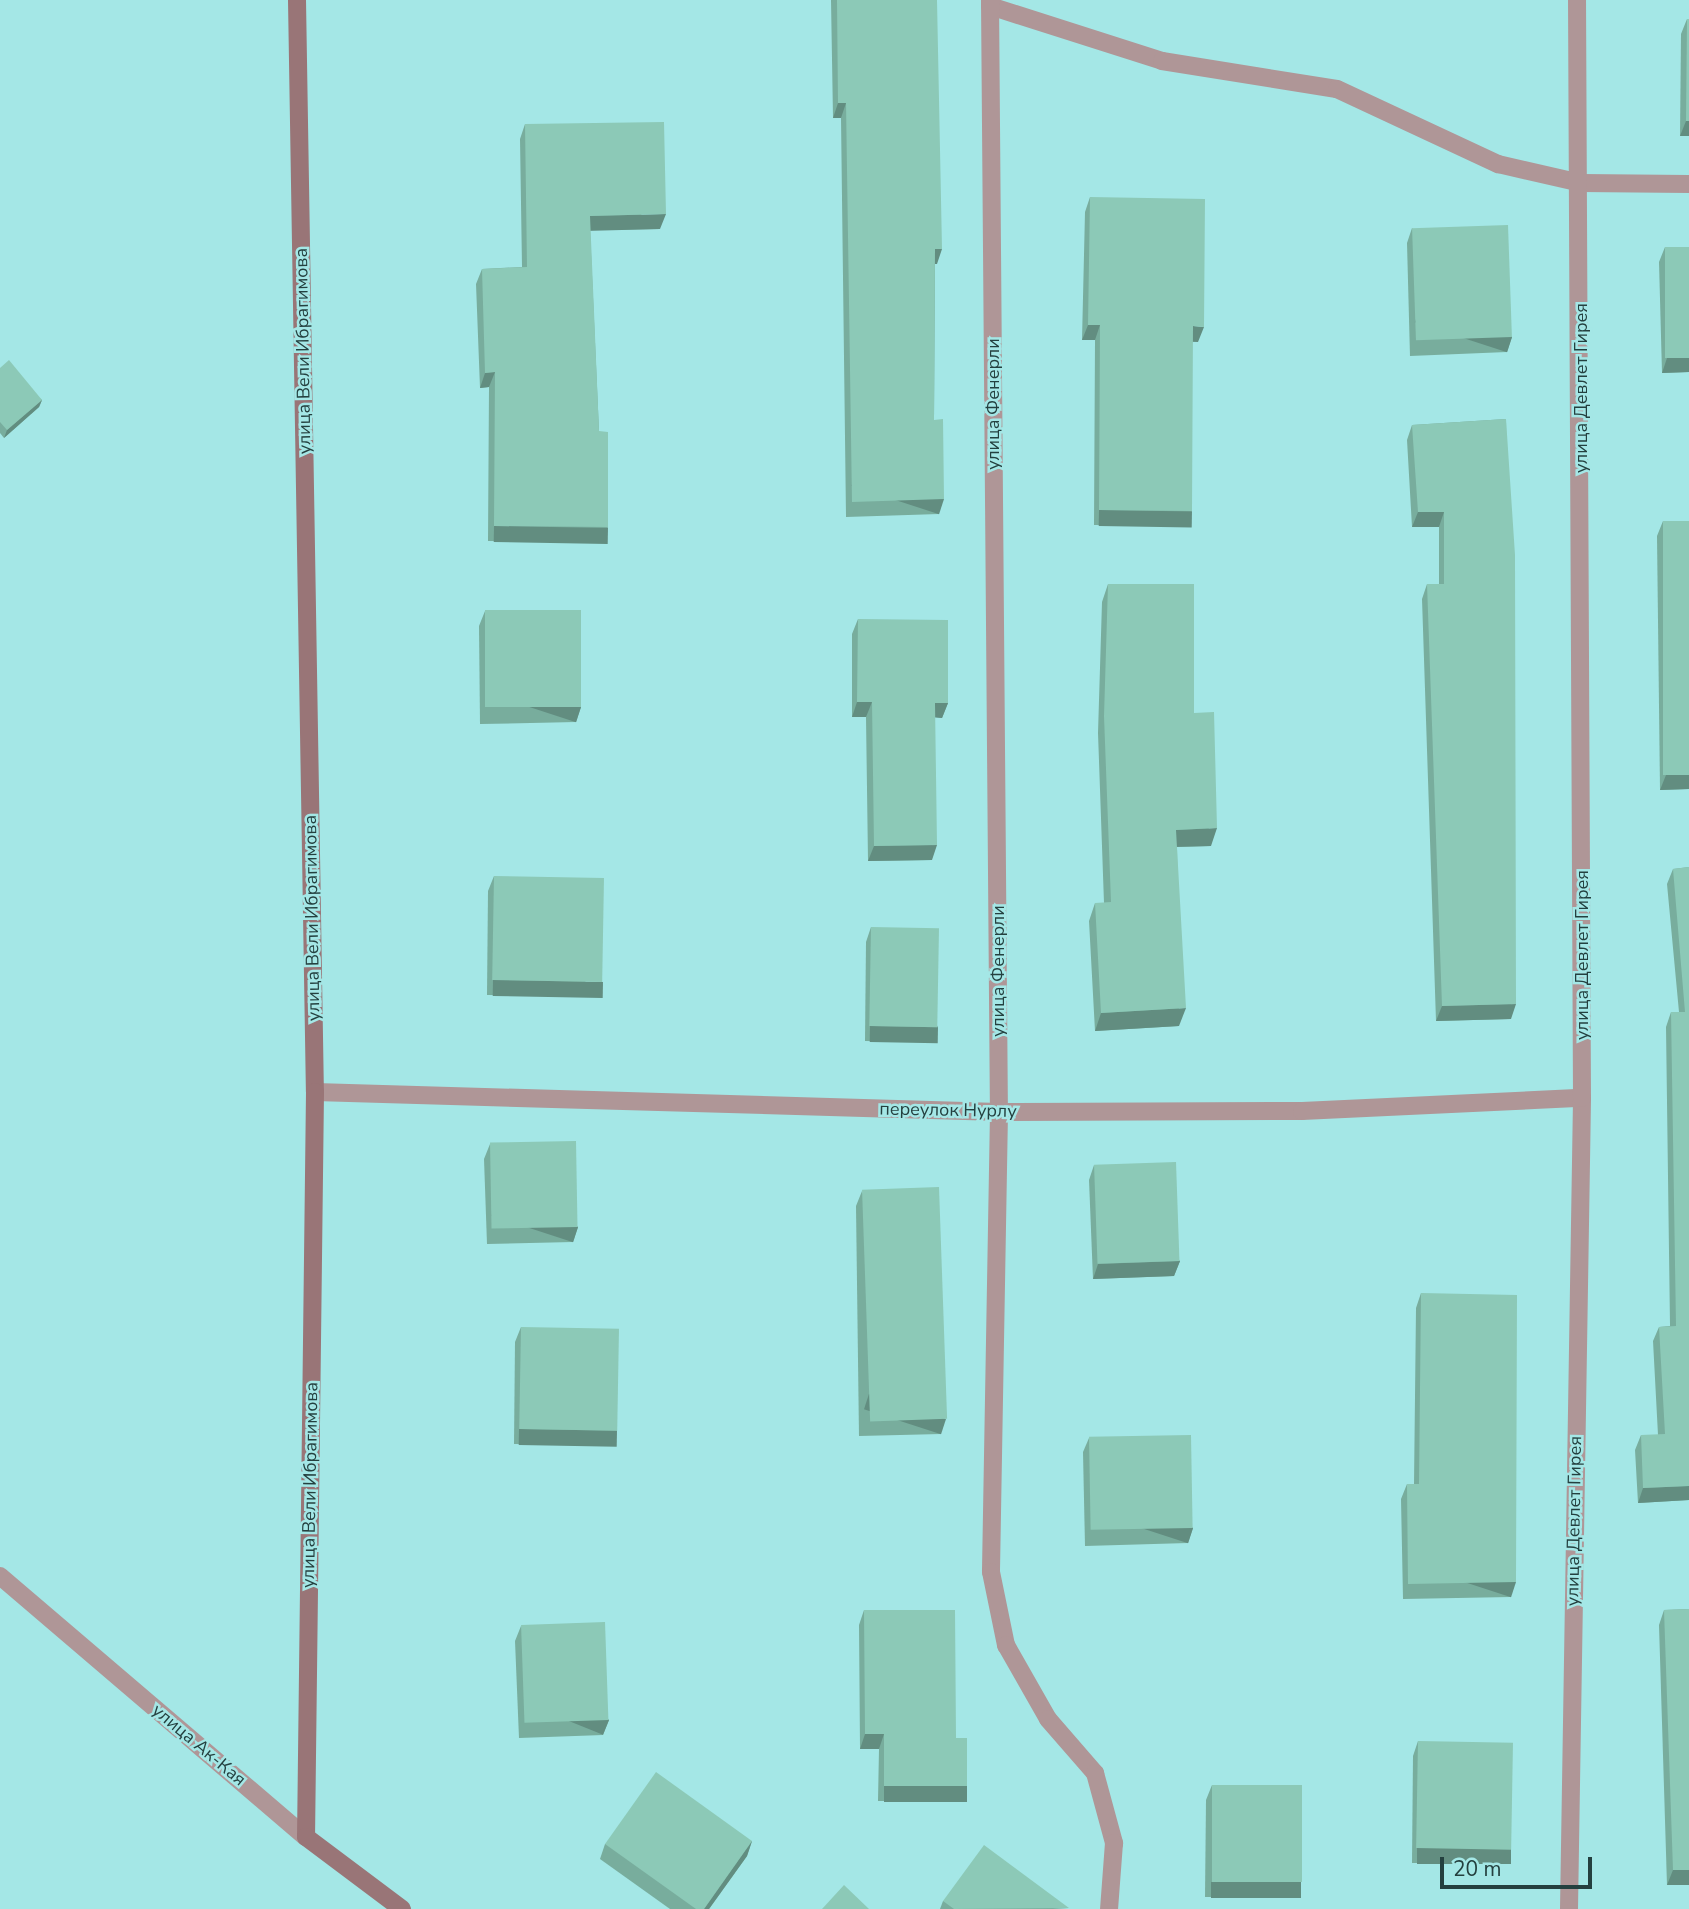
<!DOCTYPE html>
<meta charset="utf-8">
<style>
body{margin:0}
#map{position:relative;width:1689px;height:1909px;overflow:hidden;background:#a4e7e6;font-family:"Nunito Sans",sans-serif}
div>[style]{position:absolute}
.lane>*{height:18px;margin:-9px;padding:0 9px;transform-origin:9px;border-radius:9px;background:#af9697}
.street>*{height:18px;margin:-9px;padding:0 9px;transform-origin:9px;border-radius:9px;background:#af9697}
.secondary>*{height:18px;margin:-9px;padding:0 9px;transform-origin:9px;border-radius:9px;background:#997577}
.wall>*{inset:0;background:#78ad9d}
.shaded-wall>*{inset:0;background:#628d80;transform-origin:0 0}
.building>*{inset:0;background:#8cc9b7;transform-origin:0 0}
span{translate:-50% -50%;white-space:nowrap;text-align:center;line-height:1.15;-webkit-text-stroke:5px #a4e7e6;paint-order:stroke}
.street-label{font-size:18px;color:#24403f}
.scale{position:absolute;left:1440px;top:1857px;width:152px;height:32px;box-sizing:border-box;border:4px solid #24403f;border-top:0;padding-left:9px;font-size:21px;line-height:24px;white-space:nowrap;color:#24403f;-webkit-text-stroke:5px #a4e7e6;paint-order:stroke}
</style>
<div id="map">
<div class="lane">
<div style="left:990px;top:6px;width:181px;rotate:17.7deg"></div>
<div style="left:1162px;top:61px;width:177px;rotate:9.1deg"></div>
<div style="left:1337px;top:89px;width:178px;rotate:25deg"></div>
<div style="left:1498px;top:164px;width:85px;rotate:12.9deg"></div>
<div style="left:1581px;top:183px;width:108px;rotate:0.5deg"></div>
</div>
<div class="street">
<div style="left:990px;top:0;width:1112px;rotate:89.54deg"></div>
<div style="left:999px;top:1112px;width:460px;rotate:91deg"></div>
<div style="left:991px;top:1572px;width:75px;rotate:78.4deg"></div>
<div style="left:1006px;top:1645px;width:85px;rotate:60.4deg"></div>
<div style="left:1048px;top:1719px;width:72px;rotate:49deg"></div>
<div style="left:1095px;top:1773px;width:73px;rotate:74.8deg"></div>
<div style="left:1114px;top:1843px;width:66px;rotate:94.3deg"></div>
<div style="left:315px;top:1092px;width:684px;rotate:1.67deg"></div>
<div style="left:999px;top:1112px;width:303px;rotate:-0.2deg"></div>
<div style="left:1302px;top:1111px;width:280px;rotate:-2.7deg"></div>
<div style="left:0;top:1576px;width:402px;rotate:40.5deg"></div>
<div style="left:1569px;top:1909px;width:811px;rotate:-89.08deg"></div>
<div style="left:1582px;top:1098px;width:1098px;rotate:-90.26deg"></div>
</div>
<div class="secondary">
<div style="left:297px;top:0;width:1092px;rotate:89.06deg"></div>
<div style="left:315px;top:1092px;width:745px;rotate:90.69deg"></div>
<div style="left:306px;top:1837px;width:120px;rotate:36.9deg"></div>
</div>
<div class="wall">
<div style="clip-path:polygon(831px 0,937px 0,937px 264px,935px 264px,934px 420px,939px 514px,846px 517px,841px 118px,833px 118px)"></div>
<div style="clip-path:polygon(1687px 19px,1689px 19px,1689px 136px,1680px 136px,1681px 34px)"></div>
<div style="clip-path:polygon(525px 124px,660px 229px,590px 230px,599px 431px,608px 527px,603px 542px,488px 541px,489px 387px,480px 388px,476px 284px,482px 269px,522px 267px,520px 139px)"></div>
<div style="clip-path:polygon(1090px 197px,1198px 342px,1192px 342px,1192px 511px,1186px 526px,1094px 525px,1095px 340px,1082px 340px,1085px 212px)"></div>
<div style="clip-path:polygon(1412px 228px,1512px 337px,1507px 352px,1410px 356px,1407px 243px)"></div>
<div style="clip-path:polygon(1665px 247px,1689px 247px,1689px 372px,1662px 373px,1659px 262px)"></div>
<div style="clip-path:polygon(0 368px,42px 400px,39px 407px,4px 438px,0 433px)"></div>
<div style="clip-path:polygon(1506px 419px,1511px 1019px,1436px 1021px,1422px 599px,1427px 584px,1439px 584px,1439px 527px,1412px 527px,1407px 440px,1412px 425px)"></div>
<div style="clip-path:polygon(1663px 521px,1689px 521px,1689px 789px,1660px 790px,1657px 536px)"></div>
<div style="clip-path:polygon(1108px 584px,1194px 713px,1211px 846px,1177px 847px,1179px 1026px,1095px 1031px,1089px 921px,1095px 903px,1104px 903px,1098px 733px,1102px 602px)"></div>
<div style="clip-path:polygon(485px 611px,581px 707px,576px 722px,480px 724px,479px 626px)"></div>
<div style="clip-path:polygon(858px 619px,948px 703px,942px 718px,935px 717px,932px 860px,868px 861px,866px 717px,852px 717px,852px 634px)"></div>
<div style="clip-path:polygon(1689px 867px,1689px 1500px,1638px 1503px,1635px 1450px,1641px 1435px,1658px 1435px,1653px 1341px,1659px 1327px,1670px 1326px,1666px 1027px,1671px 1012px,1679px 1012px,1667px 884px,1673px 869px)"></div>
<div style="clip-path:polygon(494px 876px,598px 996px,487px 995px,488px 891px)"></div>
<div style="clip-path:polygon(871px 927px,938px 1027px,933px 1042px,865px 1041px,866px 942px)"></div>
<div style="clip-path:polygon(490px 1144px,578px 1227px,573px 1242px,487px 1244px,484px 1159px)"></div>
<div style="clip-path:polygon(1094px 1165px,1180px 1261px,1174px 1276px,1093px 1279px,1089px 1180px)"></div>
<div style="clip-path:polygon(862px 1191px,941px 1434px,859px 1436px,856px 1206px)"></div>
<div style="clip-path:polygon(1421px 1293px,1511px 1597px,1403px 1599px,1401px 1499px,1407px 1484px,1414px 1484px,1416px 1308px)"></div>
<div style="clip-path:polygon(521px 1327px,617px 1430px,612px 1445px,514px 1444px,515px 1342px)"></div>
<div style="clip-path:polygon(1089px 1438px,1193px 1528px,1188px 1543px,1085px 1546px,1083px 1452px)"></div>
<div style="clip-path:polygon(1689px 1609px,1689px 1885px,1667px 1885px,1659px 1625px,1664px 1610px)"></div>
<div style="clip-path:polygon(864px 1610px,956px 1738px,967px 1786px,961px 1801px,878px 1801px,879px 1749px,860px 1749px,859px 1625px)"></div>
<div style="clip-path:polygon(521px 1626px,609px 1720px,603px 1735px,519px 1738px,515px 1641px)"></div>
<div style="clip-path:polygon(1418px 1741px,1511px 1848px,1506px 1863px,1412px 1863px,1413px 1756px)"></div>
<div style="clip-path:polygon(1212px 1785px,1301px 1882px,1296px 1897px,1205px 1897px,1206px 1800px)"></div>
<div style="clip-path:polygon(752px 1841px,747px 1856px,709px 1909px,670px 1909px,600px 1859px,605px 1844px)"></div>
<div style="clip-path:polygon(943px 1901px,1069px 1909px,940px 1909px)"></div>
</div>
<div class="shaded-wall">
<div style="clip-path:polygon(838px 103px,846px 103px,841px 118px,833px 118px)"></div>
<div style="clip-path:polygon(1686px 121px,1689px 121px,1689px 136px,1680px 136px)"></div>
<div style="clip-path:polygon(666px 214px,660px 229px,584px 231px,590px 216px)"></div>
<div style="clip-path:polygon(935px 249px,942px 249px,937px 264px,929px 264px)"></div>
<div style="clip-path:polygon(1088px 325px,1100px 325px,1095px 340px,1082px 340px)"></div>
<div style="clip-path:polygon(1193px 326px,1204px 327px,1198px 342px,1187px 341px)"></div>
<div style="left:1512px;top:337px;width:16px;height:97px;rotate:108deg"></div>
<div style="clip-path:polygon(1689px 357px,1689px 372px,1662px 373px,1667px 358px)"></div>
<div style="clip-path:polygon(495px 372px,489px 387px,480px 388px,485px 373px)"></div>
<div style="clip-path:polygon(42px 400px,39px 407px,4px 438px,7px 430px)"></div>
<div style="left:944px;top:499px;width:16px;height:92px;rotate:108deg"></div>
<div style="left:1099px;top:510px;width:93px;height:16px;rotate:1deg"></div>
<div style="clip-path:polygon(1418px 512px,1444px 512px,1439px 527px,1412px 527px)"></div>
<div style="left:494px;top:526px;width:114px;height:16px;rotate:1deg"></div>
<div style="clip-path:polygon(857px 702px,872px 702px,866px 717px,852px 717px)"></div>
<div style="clip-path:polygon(935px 703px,948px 703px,942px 718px,930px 717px)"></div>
<div style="left:581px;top:707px;width:16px;height:95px;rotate:108deg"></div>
<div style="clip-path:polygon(1666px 775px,1689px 775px,1689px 789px,1660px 790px)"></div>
<div style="clip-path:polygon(1217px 828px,1211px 846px,1170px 847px,1176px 830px)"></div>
<div style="clip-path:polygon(937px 845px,932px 860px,868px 861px,874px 846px)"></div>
<div style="left:493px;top:980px;width:110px;height:16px;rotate:1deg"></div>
<div style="clip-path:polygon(1516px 1004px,1511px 1019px,1436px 1021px,1442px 1006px)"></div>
<div style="clip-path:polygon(1186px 1008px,1179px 1026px,1095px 1031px,1101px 1013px)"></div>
<div style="left:870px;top:1026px;width:68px;height:16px;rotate:1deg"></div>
<div style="left:578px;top:1227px;width:16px;height:86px;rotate:108deg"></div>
<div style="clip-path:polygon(1180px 1261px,1174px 1276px,1093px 1279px,1098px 1264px)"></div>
<div style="left:946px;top:1419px;width:16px;height:81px;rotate:108deg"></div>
<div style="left:519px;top:1429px;width:98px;height:16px;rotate:1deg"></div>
<div style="clip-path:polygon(1689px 1486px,1689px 1500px,1638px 1503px,1643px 1488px)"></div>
<div style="left:1193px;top:1528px;width:16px;height:102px;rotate:108deg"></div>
<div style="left:1516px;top:1582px;width:16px;height:108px;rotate:108deg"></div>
<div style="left:609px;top:1720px;width:16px;height:85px;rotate:112deg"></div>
<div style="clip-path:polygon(865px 1734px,884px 1734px,879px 1749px,860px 1749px)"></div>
<div style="left:884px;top:1786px;width:83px;height:16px"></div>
<div style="clip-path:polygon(752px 1841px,747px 1856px,709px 1909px,704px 1909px)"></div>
<div style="left:1417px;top:1848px;width:94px;height:16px"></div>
<div style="clip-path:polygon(1673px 1870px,1689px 1870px,1689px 1885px,1667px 1885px)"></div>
<div style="left:1211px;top:1882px;width:90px;height:16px"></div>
</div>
<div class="building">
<div style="clip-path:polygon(837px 0,937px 0,942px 249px,935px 249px,934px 420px,943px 419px,944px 499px,852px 502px,846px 103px,838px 103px)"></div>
<div style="clip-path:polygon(1687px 19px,1689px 19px,1689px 121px,1686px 121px)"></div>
<div style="clip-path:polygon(664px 122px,666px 214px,590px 216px,599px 431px,608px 432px,608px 527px,494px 526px,495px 372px,485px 373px,482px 269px,527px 267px,525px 124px)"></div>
<div style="clip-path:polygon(1090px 197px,1205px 199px,1204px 327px,1193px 326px,1192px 511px,1099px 510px,1100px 325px,1088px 325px)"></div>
<div style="left:1508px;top:225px;width:112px;height:96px;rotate:88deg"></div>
<div style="left:1665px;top:247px;width:24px;height:111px"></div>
<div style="clip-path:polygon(9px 360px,42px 400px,7px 430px,0 422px,0 368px)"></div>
<div style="clip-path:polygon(1506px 419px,1515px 555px,1516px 1004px,1442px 1006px,1427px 584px,1444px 584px,1444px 512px,1418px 512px,1412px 425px)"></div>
<div style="left:1663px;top:521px;width:26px;height:254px"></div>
<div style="clip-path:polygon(1108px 584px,1194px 584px,1194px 713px,1214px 712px,1217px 828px,1176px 830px,1186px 1008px,1101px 1013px,1095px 903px,1111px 902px,1104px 716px)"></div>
<div style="left:581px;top:610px;width:97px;height:96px;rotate:90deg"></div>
<div style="clip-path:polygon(858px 619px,948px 620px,948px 703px,935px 703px,937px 845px,874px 846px,872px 702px,857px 702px)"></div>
<div style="clip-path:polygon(1689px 867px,1689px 1486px,1643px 1488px,1641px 1435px,1665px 1434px,1659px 1327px,1676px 1326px,1671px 1012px,1685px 1012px,1673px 869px)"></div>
<div style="left:494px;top:876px;width:110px;height:104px;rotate:1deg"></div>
<div style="left:871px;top:927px;width:68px;height:99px;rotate:1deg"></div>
<div style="left:576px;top:1141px;width:86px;height:86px;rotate:89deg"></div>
<div style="left:1176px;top:1162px;width:99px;height:82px;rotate:88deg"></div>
<div style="left:939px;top:1187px;width:232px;height:77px;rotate:88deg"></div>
<div style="clip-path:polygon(1421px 1293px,1517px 1295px,1516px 1582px,1408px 1584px,1407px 1484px,1419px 1484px)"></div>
<div style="left:521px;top:1327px;width:98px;height:102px;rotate:1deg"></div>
<div style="left:1191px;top:1435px;width:93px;height:102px;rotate:89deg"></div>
<div style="clip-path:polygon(1689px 1609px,1689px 1870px,1673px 1870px,1664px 1610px)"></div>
<div style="clip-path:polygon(864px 1610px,955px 1610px,956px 1738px,967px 1738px,967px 1786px,884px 1786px,884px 1734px,865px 1734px)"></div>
<div style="left:605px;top:1622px;width:98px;height:84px;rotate:88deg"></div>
<div style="left:1418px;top:1741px;width:95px;height:107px;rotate:1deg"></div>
<div style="clip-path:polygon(656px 1772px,752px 1841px,704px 1909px,696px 1909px,605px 1844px)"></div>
<div style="left:1212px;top:1785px;width:90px;height:97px"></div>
<div style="clip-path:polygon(984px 1845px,1069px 1908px,954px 1909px,943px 1901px)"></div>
<div style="clip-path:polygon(844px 1885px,869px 1909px,822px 1909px)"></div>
</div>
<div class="street-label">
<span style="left:303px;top:351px;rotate:-91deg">улица Вели Ибрагимова</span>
<span style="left:1581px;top:388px;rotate:-90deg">улица Девлет Гирея</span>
<span style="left:993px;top:404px;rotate:-90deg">улица Фенерли</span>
<span style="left:312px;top:918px;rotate:-91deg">улица Вели Ибрагимова</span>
<span style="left:1582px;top:955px;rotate:-90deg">улица Девлет Гирея</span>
<span style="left:998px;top:971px;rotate:-90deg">улица Фенерли</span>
<span style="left:948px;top:1110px;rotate:1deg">переулок Нурлу</span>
<span style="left:310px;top:1485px;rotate:-89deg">улица Вели Ибрагимова</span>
<span style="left:1574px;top:1521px;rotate:-89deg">улица Девлет Гирея</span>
<span style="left:199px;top:1745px;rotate:40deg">улица Ак-Кая</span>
</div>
<div class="scale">20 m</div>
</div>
